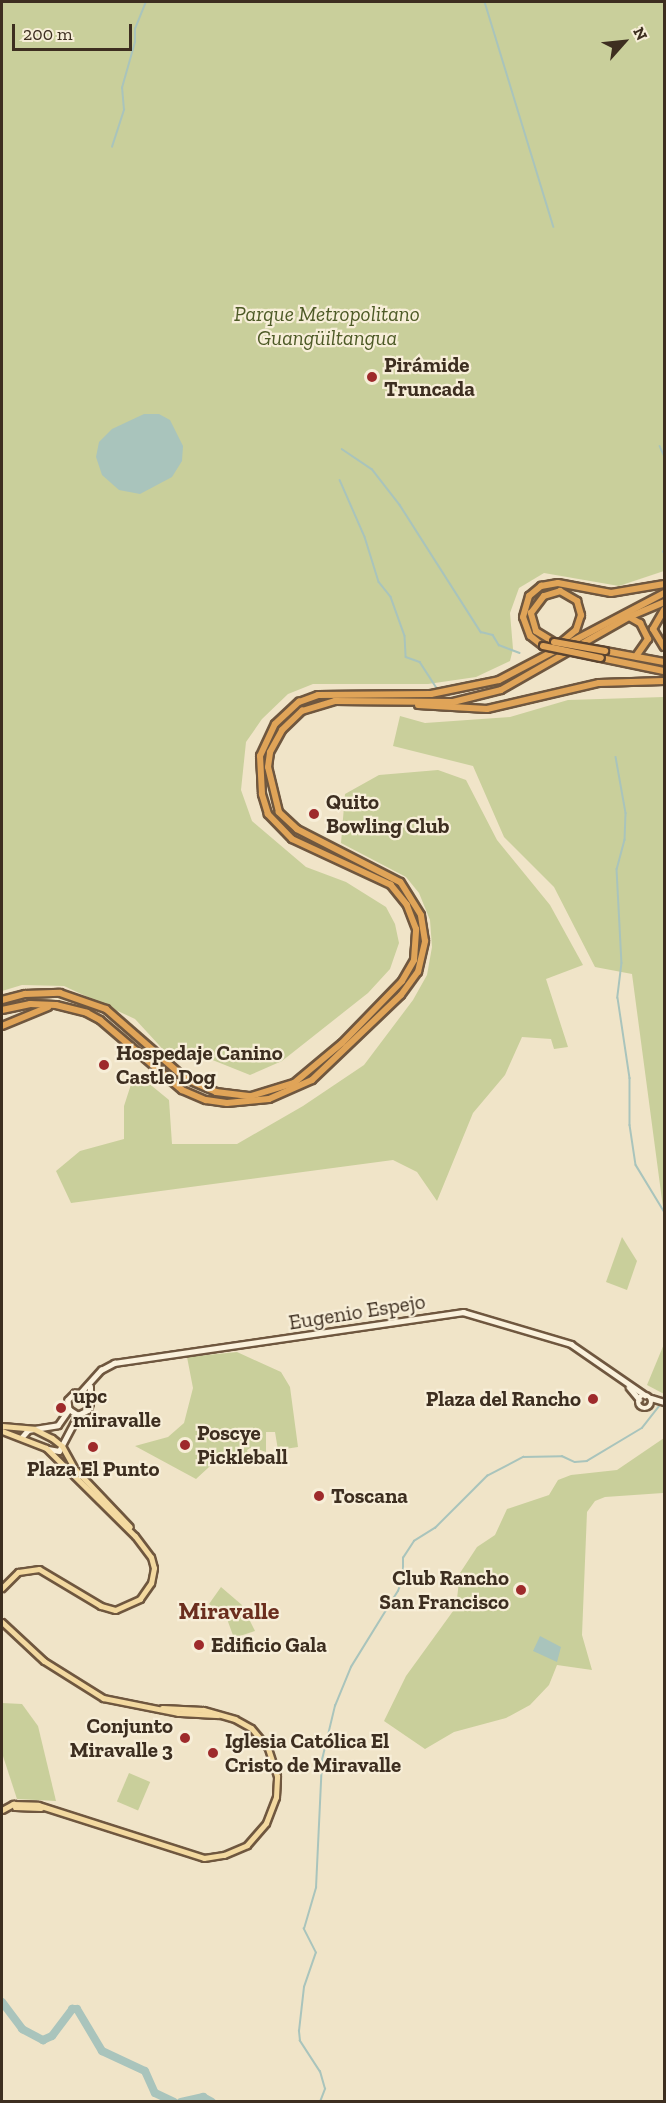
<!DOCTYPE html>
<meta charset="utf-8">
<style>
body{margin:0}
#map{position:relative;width:666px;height:2103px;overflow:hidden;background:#f0e4c8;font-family:"Zilla Slab",serif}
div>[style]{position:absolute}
.green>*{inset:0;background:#c9cf9b;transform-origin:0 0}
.water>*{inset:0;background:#a9c4bc}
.stream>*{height:1.5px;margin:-0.75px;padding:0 0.75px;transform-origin:0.75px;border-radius:0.75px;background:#a9c4bc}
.river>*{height:8px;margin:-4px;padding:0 4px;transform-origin:4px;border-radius:4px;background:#a9c4bc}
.roads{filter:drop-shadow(2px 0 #6f573f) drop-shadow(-2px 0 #6f573f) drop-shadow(0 2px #6f573f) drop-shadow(0 -2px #6f573f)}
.secondary>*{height:4.5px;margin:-2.25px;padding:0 2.25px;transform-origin:2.25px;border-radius:2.25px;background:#faf1dc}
.secondary>.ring{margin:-2.25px;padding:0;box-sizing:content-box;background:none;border:4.5px solid #faf1dc;border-radius:50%}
.primary>*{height:5px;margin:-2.5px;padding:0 2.5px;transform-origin:2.5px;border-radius:2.5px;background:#f3d9a0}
.highway>*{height:6px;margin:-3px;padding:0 3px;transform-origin:3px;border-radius:3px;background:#e0a458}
.bridges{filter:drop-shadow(2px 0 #5b4430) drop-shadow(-2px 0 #5b4430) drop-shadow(0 2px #5b4430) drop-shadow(0 -2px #5b4430)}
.highway-bridge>*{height:6px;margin:-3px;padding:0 3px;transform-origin:3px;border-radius:3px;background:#e0a458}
.dots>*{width:16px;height:16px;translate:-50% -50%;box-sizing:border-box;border:3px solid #f7eed8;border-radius:50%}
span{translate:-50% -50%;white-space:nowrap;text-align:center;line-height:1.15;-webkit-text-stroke:4.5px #f7eed8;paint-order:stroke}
.park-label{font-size:21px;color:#4d5a26;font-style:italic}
.poi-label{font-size:21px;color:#3d2e20;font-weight:700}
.left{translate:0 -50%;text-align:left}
.right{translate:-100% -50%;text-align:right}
.street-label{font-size:21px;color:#3d2e20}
.quarter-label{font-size:24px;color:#6b2e1e;font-weight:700}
.frame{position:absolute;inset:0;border:3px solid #3d2e20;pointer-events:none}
.north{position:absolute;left:594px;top:12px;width:60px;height:60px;-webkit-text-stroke:4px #f7eed8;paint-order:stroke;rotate:63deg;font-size:16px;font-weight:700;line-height:24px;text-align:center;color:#3d2e20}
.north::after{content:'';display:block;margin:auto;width:21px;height:27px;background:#3d2e20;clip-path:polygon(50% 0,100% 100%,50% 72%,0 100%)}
.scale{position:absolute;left:12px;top:24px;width:120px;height:27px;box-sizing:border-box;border:3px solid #3d2e20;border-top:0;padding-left:8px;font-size:18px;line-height:21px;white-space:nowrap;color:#3d2e20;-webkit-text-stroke:4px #f7eed8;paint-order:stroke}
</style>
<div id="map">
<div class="green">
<div style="clip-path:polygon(2px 2px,664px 2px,664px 571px,619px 586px,544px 573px,519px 588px,510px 613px,513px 649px,510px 661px,476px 677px,428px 684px,313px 684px,288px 694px,262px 719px,246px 742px,241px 790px,252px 821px,306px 867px,346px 882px,386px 907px,395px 924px,399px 943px,390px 969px,368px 993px,282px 1061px,250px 1075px,205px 1057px,170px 1057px,135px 1019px,64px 986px,22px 985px,2px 991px)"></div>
<div style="clip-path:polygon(664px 697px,664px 1215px,632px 974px,595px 967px,554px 887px,504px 837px,473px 766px,393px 746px,400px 716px,425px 723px,510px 717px,568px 700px)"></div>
<div style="clip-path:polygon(438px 770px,466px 780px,497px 840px,550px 905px,583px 965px,546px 979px,568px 1047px,554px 1049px,551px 1039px,522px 1037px,505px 1075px,473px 1113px,437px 1201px,417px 1172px,393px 1160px,71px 1203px,56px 1171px,80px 1151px,124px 1139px,124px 1106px,135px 1072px,169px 1100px,172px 1144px,237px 1144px,303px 1106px,364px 1065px,413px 1000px,427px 975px,432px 947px,430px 920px,419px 893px,406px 877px,341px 843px,345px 794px,379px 775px)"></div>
<div style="clip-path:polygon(622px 1237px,637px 1261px,627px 1290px,606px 1282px)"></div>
<div style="clip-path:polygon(664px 1344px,664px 1394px,647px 1385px)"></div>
<div style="clip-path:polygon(237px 1352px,281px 1372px,290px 1387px,298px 1447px,278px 1450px,275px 1432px,266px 1432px,266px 1452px,252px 1447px,247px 1450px,248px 1455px,221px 1456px,196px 1479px,135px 1446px,168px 1437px,184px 1423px,193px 1388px,187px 1357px)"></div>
<div style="clip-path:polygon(664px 1438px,663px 1493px,605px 1497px,595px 1501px,587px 1512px,582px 1635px,592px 1670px,557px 1665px,549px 1685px,530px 1705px,506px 1718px,454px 1732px,425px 1749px,384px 1721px,406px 1676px,456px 1607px,460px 1573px,477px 1547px,495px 1535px,507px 1509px,549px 1495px,558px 1480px,571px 1475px,617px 1470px)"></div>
<div style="clip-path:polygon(221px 1587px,242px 1605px,255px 1631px,234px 1638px,227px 1619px,209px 1604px)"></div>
<div style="clip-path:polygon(2px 1703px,22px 1704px,38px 1726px,56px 1801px,17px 1799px,2px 1753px)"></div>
<div style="left:129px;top:1773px;width:23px;height:31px;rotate:23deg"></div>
</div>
<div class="water">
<div style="clip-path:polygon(144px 414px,159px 414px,170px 420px,183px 446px,182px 461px,172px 477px,140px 494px,119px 490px,102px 475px,96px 457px,99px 442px,112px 429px)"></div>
<div style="clip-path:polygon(540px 1636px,561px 1647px,557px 1662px,533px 1651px)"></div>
</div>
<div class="stream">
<div style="left:485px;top:2px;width:235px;rotate:73deg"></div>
<div style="left:112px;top:147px;width:39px;rotate:-72deg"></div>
<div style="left:124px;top:110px;width:22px;rotate:-95deg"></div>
<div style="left:122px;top:88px;width:48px;rotate:-74.2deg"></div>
<div style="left:135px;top:42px;width:13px;rotate:-90deg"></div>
<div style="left:135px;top:29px;width:29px;rotate:-68deg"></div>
<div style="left:660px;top:446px;width:10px;rotate:66deg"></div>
<div style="left:342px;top:449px;width:36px;rotate:34deg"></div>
<div style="left:372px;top:469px;width:46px;rotate:52.1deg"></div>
<div style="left:400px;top:505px;width:151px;rotate:57.5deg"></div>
<div style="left:481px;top:632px;width:12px;rotate:14deg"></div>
<div style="left:493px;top:635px;width:12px;rotate:59deg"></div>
<div style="left:499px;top:645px;width:22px;rotate:21deg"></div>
<div style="left:340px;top:480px;width:62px;rotate:66.3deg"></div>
<div style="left:365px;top:537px;width:47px;rotate:72.7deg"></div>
<div style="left:379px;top:582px;width:19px;rotate:51deg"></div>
<div style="left:391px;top:597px;width:41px;rotate:70.3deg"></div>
<div style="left:405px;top:636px;width:21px;rotate:87deg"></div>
<div style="left:406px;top:657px;width:15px;rotate:20deg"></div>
<div style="left:420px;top:662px;width:30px;rotate:57deg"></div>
<div style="left:663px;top:552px;width:2px;rotate:-63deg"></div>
<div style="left:616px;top:757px;width:57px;rotate:79.9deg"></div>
<div style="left:626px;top:813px;width:27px;rotate:92deg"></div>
<div style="left:625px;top:840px;width:30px;rotate:105deg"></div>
<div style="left:617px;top:869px;width:94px;rotate:87deg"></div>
<div style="left:622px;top:963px;width:35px;rotate:97deg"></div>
<div style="left:618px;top:998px;width:81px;rotate:81.5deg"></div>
<div style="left:630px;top:1078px;width:47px;rotate:90deg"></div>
<div style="left:630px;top:1125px;width:40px;rotate:81.5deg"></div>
<div style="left:636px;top:1165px;width:54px;rotate:58.7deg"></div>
<div style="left:320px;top:2102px;width:14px;rotate:-69deg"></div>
<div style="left:325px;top:2089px;width:18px;rotate:-106deg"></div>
<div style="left:320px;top:2072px;width:37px;rotate:-123deg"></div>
<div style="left:300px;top:2041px;width:10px;rotate:-96deg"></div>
<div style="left:299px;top:2031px;width:44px;rotate:-83.5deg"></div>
<div style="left:304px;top:1987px;width:36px;rotate:-71deg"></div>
<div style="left:316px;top:1953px;width:27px;rotate:-117deg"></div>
<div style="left:304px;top:1929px;width:43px;rotate:-73.7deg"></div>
<div style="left:316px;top:1888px;width:128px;rotate:-87.3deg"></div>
<div style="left:322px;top:1760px;width:56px;rotate:-76.5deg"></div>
<div style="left:335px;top:1706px;width:42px;rotate:-67.7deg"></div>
<div style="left:351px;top:1667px;width:89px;rotate:-58.3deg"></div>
<div style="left:398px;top:1591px;width:14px;rotate:-69deg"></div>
<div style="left:403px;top:1578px;width:20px;rotate:-90deg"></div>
<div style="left:403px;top:1558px;width:20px;rotate:-57deg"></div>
<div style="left:414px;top:1541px;width:25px;rotate:-32deg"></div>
<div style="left:435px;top:1528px;width:74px;rotate:-45deg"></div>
<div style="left:487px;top:1476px;width:41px;rotate:-27.8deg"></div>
<div style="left:523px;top:1457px;width:39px;rotate:-1deg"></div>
<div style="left:562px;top:1456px;width:14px;rotate:25deg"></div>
<div style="left:575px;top:1462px;width:12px;rotate:-5deg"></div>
<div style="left:587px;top:1461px;width:64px;rotate:-31deg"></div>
<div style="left:642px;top:1428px;width:31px;rotate:-52deg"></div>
</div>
<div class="river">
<div style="left:2px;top:2002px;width:34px;rotate:53deg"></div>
<div style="left:22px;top:2029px;width:24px;rotate:28deg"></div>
<div style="left:43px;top:2040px;width:10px;rotate:-24deg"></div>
<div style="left:52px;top:2036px;width:34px;rotate:-53deg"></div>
<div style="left:72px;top:2009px;width:5px"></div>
<div style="left:77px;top:2009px;width:49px;rotate:59.2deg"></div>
<div style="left:102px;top:2051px;width:47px;rotate:24.9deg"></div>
<div style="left:145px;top:2071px;width:24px;rotate:66deg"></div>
<div style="left:155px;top:2093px;width:21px;rotate:25deg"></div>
<div style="left:181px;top:2102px;width:23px;rotate:-13deg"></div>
<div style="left:203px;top:2097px;width:10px;rotate:29deg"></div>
</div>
<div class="roads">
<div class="secondary">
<div style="left:629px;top:1387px;width:16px;rotate:50deg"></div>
<div style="left:81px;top:1392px;width:30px;rotate:-48deg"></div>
<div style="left:101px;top:1370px;width:15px;rotate:-28deg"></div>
<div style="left:114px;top:1363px;width:353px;rotate:-8.3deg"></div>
<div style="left:463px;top:1312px;width:113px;rotate:16.5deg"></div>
<div style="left:571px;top:1344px;width:90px;rotate:34.6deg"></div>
<div class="ring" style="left:638px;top:1395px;width:9.5px;height:9.5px"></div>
<div style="left:651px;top:1398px;width:14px;rotate:17deg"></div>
<div style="left:89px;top:1399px;width:6px;rotate:-129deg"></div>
<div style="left:85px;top:1394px;width:10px;rotate:-174deg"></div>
<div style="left:75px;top:1393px;width:10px;rotate:135deg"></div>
<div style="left:68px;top:1400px;width:9px;rotate:84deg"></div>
<div style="left:69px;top:1409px;width:11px;rotate:34deg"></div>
<div style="left:78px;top:1415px;width:11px;rotate:-27deg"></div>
<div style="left:88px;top:1410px;width:7px;rotate:-74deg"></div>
<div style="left:90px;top:1403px;width:16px;rotate:-90deg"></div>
<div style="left:22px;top:1437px;width:9px;rotate:-49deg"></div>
<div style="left:28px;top:1430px;width:30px;rotate:-9deg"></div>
<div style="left:58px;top:1425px;width:19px;rotate:-55deg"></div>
<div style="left:48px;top:1449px;width:11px;rotate:10deg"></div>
<div style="left:59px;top:1451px;width:41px;rotate:-62.2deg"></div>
</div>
<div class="primary">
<div style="left:2px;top:1426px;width:32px;rotate:5deg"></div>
<div style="left:34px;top:1429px;width:20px;rotate:27deg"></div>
<div style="left:52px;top:1438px;width:13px;rotate:39deg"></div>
<div style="left:62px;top:1446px;width:25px;rotate:61deg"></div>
<div style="left:74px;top:1468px;width:81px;rotate:46.5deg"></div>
<div style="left:2px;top:1431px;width:47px;rotate:21.1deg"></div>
<div style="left:46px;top:1448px;width:125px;rotate:44.7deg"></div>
<div style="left:135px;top:1536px;width:26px;rotate:53deg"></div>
<div style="left:151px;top:1557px;width:11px;rotate:75deg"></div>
<div style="left:154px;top:1568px;width:15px;rotate:101deg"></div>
<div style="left:151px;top:1583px;width:19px;rotate:125deg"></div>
<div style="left:140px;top:1599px;width:27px;rotate:156deg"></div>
<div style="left:115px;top:1610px;width:15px;rotate:-164deg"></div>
<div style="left:101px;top:1606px;width:72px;rotate:-149.2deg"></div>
<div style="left:39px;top:1569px;width:21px;rotate:172deg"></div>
<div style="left:18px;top:1572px;width:23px;rotate:135deg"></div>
<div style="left:2px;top:1622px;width:57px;rotate:42.9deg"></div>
<div style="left:44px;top:1661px;width:70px;rotate:32.1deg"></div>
<div style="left:103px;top:1698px;width:76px;rotate:11.3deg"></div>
<div style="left:178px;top:1713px;width:40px;rotate:2.9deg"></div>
<div style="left:15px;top:1807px;width:26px;rotate:2deg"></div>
<div style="left:2px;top:1810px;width:13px;rotate:-29deg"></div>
<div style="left:13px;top:1804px;width:25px;rotate:2deg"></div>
<div style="left:38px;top:1805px;width:174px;rotate:17.7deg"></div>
<div style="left:204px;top:1858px;width:20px;rotate:-9deg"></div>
<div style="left:224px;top:1855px;width:25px;rotate:-23deg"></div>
<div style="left:247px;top:1845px;width:29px;rotate:-49deg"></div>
<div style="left:266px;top:1823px;width:28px;rotate:-69deg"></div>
<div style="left:276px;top:1797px;width:21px;rotate:-87deg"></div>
<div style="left:277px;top:1776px;width:29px;rotate:-108deg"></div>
<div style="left:268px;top:1748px;width:26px;rotate:-130deg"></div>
<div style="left:251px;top:1728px;width:18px;rotate:-151deg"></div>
<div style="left:235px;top:1719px;width:33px;rotate:-164deg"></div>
<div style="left:203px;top:1710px;width:41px;rotate:-177.2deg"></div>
</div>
<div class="highway">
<div style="left:664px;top:610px;width:22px;rotate:120deg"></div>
<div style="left:653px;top:629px;width:21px;rotate:59deg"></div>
<div style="left:629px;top:617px;width:13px;rotate:29deg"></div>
<div style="left:640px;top:623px;width:18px;rotate:63deg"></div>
<div style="left:648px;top:639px;width:21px;rotate:125deg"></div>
<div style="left:554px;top:642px;width:21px;rotate:-149deg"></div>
<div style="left:536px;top:631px;width:19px;rotate:-106deg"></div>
<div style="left:531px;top:613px;width:21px;rotate:-53deg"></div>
<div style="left:544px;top:596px;width:17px;rotate:-17deg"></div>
<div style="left:560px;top:591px;width:20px;rotate:30deg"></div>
<div style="left:577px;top:601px;width:15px;rotate:74deg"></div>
<div style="left:581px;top:615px;width:16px;rotate:108deg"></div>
<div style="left:576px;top:630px;width:23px;rotate:140deg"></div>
<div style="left:543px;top:646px;width:16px;rotate:-142deg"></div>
<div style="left:530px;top:636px;width:20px;rotate:-110deg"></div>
<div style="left:523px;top:617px;width:22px;rotate:-74deg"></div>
<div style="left:529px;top:596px;width:16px;rotate:-40deg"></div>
<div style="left:541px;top:586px;width:17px;rotate:-10deg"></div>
<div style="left:558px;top:583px;width:54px;rotate:10.7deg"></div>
<div style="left:611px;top:593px;width:54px;rotate:-9.6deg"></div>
<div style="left:605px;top:651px;width:60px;rotate:10.6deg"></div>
<div style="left:601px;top:658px;width:64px;rotate:11.7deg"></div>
<div style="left:418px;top:705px;width:69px;rotate:3.3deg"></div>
<div style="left:487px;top:709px;width:115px;rotate:-13.1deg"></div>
<div style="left:599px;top:683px;width:65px;rotate:-1.8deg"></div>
<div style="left:2px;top:1000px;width:24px;rotate:-15deg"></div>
<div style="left:25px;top:994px;width:35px;rotate:-2deg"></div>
<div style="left:60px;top:993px;width:49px;rotate:19.2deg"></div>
<div style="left:106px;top:1009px;width:106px;rotate:41.2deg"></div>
<div style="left:186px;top:1079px;width:33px;rotate:23deg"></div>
<div style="left:216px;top:1092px;width:35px;rotate:7deg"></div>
<div style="left:251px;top:1096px;width:45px;rotate:-16.8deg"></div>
<div style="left:294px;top:1083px;width:62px;rotate:-39.8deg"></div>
<div style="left:342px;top:1043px;width:86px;rotate:-45.9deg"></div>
<div style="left:402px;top:981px;width:24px;rotate:-60deg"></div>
<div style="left:414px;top:960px;width:31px;rotate:-86deg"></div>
<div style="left:416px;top:929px;width:26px;rotate:-111deg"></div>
<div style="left:407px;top:905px;width:26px;rotate:-129deg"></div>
<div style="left:391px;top:885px;width:109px;rotate:-155.1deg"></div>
<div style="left:292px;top:839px;width:35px;rotate:-134deg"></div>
<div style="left:268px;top:814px;width:21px;rotate:-107deg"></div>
<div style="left:262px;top:794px;width:38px;rotate:-93deg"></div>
<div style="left:260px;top:756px;width:35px;rotate:-65deg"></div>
<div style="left:275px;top:724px;width:33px;rotate:-43deg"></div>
<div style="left:299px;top:702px;width:20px;rotate:-20deg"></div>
<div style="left:318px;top:695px;width:113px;rotate:-0.5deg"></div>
<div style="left:431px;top:694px;width:69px;rotate:-11.6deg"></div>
<div style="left:499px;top:680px;width:187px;rotate:-27.8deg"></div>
<div style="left:2px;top:1010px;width:29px;rotate:-12deg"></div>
<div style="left:30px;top:1004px;width:26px;rotate:2deg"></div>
<div style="left:56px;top:1005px;width:32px;rotate:14deg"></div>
<div style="left:87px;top:1013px;width:15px;rotate:28deg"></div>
<div style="left:100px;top:1020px;width:108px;rotate:40.5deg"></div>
<div style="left:182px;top:1090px;width:26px;rotate:23deg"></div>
<div style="left:206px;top:1100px;width:21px;rotate:8deg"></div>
<div style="left:227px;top:1103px;width:42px;rotate:-5.4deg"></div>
<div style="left:269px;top:1099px;width:47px;rotate:-23.8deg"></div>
<div style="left:312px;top:1080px;width:123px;rotate:-43.7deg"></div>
<div style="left:401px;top:995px;width:29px;rotate:-54deg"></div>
<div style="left:418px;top:972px;width:32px;rotate:-77deg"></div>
<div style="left:425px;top:941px;width:26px;rotate:-99deg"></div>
<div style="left:421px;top:915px;width:39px;rotate:-122deg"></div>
<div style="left:400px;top:882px;width:116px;rotate:-152.8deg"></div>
<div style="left:297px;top:829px;width:25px;rotate:-137deg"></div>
<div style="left:279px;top:812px;width:46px;rotate:-103.7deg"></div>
<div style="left:268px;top:767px;width:15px;rotate:-82deg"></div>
<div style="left:270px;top:752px;width:25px;rotate:-61deg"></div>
<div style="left:282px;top:730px;width:28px;rotate:-44deg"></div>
<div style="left:302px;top:711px;width:34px;rotate:-17deg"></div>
<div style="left:335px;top:701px;width:118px;rotate:0.5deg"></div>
<div style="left:453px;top:702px;width:49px;rotate:-14deg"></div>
<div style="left:501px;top:690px;width:147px;rotate:-29.7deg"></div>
<div style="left:629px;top:617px;width:38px;rotate:-23deg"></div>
<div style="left:2px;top:1026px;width:50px;rotate:-22.4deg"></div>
</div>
</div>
<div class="bridges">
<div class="highway-bridge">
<div style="left:554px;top:642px;width:52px;rotate:10deg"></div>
<div style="left:543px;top:646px;width:59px;rotate:11.7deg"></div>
</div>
</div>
<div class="dots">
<div style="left:372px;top:377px;background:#9e2a2b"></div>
<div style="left:314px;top:814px;background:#9e2a2b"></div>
<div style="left:104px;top:1065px;background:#9e2a2b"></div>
<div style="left:593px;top:1399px;background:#9e2a2b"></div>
<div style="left:61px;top:1408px;background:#9e2a2b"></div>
<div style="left:185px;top:1445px;background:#9e2a2b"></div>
<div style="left:93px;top:1447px;background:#9e2a2b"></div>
<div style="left:319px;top:1496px;background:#9e2a2b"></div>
<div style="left:521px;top:1590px;background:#9e2a2b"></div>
<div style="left:199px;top:1645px;background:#9e2a2b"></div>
<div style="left:185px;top:1738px;background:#9e2a2b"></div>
<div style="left:213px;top:1753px;background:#9e2a2b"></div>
</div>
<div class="park-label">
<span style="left:327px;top:326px">Parque Metropolitano<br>Guangüiltangua</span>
</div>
<div class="poi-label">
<span class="left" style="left:384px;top:377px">Pirámide<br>Truncada</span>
<span class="left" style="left:326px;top:814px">Quito<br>Bowling Club</span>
<span class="left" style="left:116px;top:1065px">Hospedaje Canino<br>Castle Dog</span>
<span class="left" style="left:73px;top:1408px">upc<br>miravalle</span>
<span class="right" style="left:581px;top:1399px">Plaza del Rancho</span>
<span class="left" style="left:197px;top:1445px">Poscye<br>Pickleball</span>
<span style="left:93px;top:1469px">Plaza El Punto</span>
<span class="left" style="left:331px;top:1496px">Toscana</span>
<span class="right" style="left:509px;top:1590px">Club Rancho<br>San Francisco</span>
<span class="left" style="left:211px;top:1645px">Edificio Gala</span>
<span class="right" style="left:173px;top:1738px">Conjunto<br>Miravalle 3</span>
<span class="left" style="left:225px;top:1753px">Iglesia Católica El<br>Cristo de Miravalle</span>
</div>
<div class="street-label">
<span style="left:357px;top:1312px;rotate:-9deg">Eugenio Espejo</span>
</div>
<div class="quarter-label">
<span style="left:229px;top:1611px">Miravalle</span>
</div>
<div class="frame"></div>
<div class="north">N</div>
<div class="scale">200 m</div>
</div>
